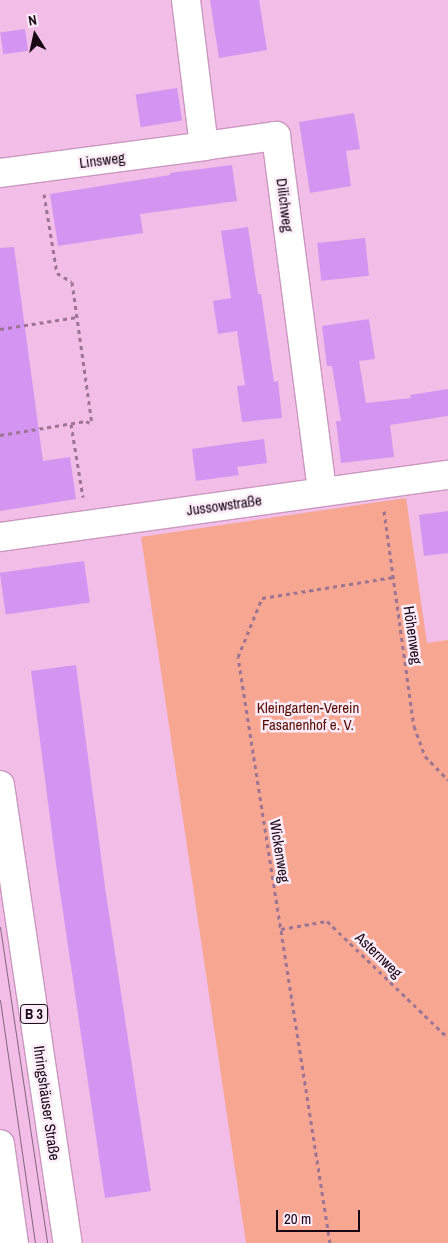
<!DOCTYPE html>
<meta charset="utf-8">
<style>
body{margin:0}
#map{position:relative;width:448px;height:1243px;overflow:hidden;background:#f2bde6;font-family:"Archivo Narrow",sans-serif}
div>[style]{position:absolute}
.green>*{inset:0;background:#f7a692}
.building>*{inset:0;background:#d395f1;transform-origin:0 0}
.path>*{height:3px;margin-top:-1.5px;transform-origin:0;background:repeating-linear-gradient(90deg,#9b7593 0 4px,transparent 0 8px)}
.roads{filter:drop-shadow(1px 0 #ca97bf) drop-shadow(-1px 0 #ca97bf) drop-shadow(0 1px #ca97bf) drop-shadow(0 -1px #ca97bf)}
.street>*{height:28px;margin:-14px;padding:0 14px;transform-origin:14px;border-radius:14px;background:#fff}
.primary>*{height:28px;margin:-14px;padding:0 14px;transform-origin:14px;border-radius:14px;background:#fff}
.tram>*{height:1px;margin:-0.5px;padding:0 0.5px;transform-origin:0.5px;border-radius:0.5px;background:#86627e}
span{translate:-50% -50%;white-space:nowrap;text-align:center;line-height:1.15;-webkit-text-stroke:5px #fcecf8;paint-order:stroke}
.shield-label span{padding:1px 4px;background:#fcecf8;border:1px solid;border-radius:4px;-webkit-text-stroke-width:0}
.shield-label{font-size:14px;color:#170614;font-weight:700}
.street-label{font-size:15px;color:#170614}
.park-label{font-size:15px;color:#540d00}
.north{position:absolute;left:10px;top:10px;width:50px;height:50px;-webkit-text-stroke:4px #fcecf8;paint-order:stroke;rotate:350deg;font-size:14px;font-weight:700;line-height:20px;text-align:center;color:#170614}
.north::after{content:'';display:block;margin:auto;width:18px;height:22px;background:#170614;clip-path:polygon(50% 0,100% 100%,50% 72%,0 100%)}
.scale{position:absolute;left:276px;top:1210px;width:84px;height:22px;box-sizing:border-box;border:2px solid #170614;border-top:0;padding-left:6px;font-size:15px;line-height:18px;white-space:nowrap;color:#170614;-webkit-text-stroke:4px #fcecf8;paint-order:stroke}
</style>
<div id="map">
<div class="green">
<div style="clip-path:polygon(406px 498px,427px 643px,448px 640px,448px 1243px,246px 1243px,141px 537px)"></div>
</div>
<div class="building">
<div style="clip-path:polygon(210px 0,259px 0,267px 50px,219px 58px)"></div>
<div style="left:25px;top:29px;width:22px;height:25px;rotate:82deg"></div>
<div style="left:177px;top:88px;width:33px;height:42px;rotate:81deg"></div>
<div style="clip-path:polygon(354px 113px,360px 149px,346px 151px,351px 186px,310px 193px,299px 122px)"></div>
<div style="clip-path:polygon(232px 165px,237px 201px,140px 214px,143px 233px,58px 246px,50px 194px,170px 175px,170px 173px)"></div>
<div style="clip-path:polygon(248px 227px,258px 294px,261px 294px,274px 382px,278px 381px,282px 418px,242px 422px,237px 386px,245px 385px,237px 331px,218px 334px,213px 301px,231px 298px,221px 231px)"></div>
<div style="left:365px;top:238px;width:38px;height:48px;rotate:84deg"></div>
<div style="clip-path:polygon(14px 247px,43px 461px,70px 457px,76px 499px,0 511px,0 248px)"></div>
<div style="clip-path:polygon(369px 319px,375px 359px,359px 361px,366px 403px,411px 398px,410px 395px,448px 389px,448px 416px,390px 425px,394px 457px,341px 463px,336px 421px,341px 421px,332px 366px,327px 366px,322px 326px)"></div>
<div style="clip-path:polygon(264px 439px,267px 463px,237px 467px,239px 475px,196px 481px,192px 449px)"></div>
<div style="clip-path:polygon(448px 511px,448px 553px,424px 556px,419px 515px)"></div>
<div style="left:84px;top:561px;width:42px;height:85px;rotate:82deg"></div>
<div style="clip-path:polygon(76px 665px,105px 887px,151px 1191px,105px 1198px,56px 864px,31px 671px)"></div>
</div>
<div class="path">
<div style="left:44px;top:194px;width:80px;rotate:80.7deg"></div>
<div style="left:57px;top:273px;width:17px;rotate:31deg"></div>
<div style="left:72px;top:282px;width:143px;rotate:82deg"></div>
<div style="left:0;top:329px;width:78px;rotate:-8.9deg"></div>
<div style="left:71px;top:424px;width:74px;rotate:80.7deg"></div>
<div style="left:0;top:435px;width:87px;rotate:-9.2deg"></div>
<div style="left:86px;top:421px;width:7px;rotate:27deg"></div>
<div style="left:384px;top:511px;width:217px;rotate:82.1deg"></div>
<div style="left:414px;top:726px;width:32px;rotate:70deg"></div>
<div style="left:425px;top:756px;width:33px;rotate:46deg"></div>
<div style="left:281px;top:929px;width:47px;rotate:-9.9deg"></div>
<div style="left:327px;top:921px;width:168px;rotate:44deg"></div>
<div style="left:330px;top:1243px;width:593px;rotate:-98.92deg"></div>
<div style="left:238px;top:657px;width:64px;rotate:-67.9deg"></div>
<div style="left:262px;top:598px;width:134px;rotate:-9deg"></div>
</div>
<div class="roads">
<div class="street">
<div style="left:186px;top:0;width:147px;rotate:83deg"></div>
<div style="left:204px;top:146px;width:73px;rotate:-7.9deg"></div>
<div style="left:276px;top:136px;width:358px;rotate:82.6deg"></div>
<div style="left:0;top:173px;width:206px;rotate:-7.5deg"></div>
<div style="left:0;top:537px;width:452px;rotate:-7.9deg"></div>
</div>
<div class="primary">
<div style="left:0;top:785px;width:463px;rotate:81.6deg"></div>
<div style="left:0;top:1144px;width:100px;rotate:82deg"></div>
</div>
</div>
<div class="tram">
<div style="left:0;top:927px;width:319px;rotate:81.5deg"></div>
<div style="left:0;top:1000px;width:246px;rotate:81.8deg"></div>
</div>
<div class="shield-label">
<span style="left:34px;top:1014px">B 3</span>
</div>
<div class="street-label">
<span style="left:102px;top:160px;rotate:-7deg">Linsweg</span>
<span style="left:285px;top:205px;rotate:83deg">Dilichweg</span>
<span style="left:224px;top:505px;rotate:-8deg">Jussowstraße</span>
<span style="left:413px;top:635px;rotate:82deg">Höhenweg</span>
<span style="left:280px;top:851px;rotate:81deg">Wickenweg</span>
<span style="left:379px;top:955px;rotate:44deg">Asternweg</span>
<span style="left:47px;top:1103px;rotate:82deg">Ihringshäuser Straße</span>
</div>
<div class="park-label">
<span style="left:308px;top:716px">Kleingarten-Verein<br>Fasanenhof e. V.</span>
</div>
<div class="north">N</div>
<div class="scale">20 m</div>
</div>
